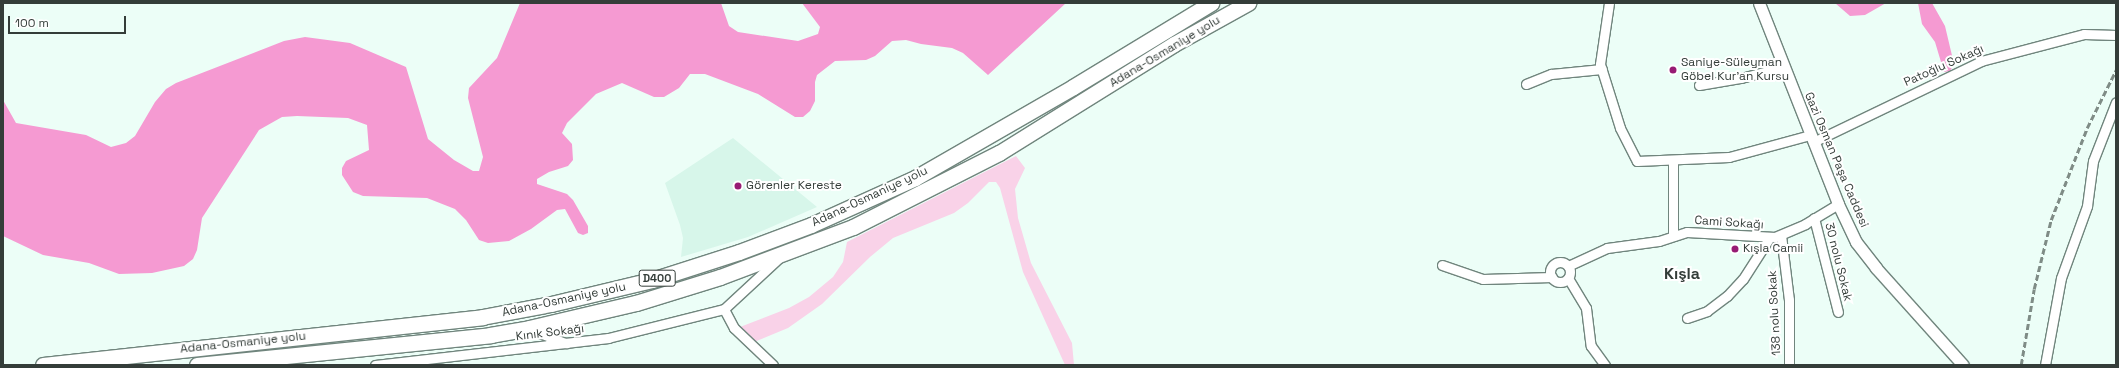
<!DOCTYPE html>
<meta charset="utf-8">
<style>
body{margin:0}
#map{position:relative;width:2119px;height:368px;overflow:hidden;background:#ecfef7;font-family:"Space Grotesk",sans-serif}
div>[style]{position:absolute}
.built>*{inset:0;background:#d7f6ea}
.green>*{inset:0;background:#f9d2e8}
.forest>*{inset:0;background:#f59ad2}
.roads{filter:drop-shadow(1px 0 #70857d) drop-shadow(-1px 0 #70857d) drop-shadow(0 1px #70857d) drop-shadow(0 -1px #70857d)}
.minor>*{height:9px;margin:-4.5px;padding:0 4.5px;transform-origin:4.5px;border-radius:4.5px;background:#fff}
.minor>.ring{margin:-4.5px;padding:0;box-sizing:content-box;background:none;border:9px solid #fff;border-radius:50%}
.tertiary>*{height:11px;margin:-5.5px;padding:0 5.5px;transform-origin:5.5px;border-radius:5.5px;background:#fff}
.trunk>*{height:15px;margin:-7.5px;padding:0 7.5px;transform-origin:7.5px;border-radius:7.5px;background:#fff}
.rail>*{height:2.5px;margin-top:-1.25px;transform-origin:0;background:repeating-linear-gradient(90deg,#7f8c86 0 6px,transparent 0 9px)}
.dots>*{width:11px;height:11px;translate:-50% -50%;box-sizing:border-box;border:2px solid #fff;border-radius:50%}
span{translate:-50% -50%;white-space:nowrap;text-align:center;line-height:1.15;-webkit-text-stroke:4px #fff;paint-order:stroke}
.shield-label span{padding:1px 3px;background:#fff;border:1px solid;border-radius:3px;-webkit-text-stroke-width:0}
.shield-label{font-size:11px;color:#343d39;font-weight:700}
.street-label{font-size:12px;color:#343d39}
.poi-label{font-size:12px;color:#343d39}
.left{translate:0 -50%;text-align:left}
.district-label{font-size:16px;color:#343d39;font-weight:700}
.frame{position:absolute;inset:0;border:4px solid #343d39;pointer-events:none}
.scale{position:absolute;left:8px;top:16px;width:118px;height:18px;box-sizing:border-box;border:2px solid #343d39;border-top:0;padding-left:5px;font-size:12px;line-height:14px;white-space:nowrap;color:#343d39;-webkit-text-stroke:3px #fff;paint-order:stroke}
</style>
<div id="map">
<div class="built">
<div style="clip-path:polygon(733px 138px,817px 207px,748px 237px,681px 257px,683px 238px,680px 225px,665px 183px)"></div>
</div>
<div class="green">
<div style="clip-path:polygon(1016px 156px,1025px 168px,1015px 189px,1018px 218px,1031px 263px,1072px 343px,1074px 365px,1065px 365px,1023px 272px,1000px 188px,996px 182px,989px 182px,968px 203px,954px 213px,893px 238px,870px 257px,822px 304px,788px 328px,754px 342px,740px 327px,789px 308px,809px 297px,833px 277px,843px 262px,847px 242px)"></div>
</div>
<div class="forest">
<div style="clip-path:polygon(520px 3px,721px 3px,729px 26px,738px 32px,798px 41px,818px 34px,820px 27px,802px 3px,1066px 3px,988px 75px,963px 53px,952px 48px,921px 44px,906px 40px,892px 41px,875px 56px,866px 60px,835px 61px,817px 75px,815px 82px,815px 101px,810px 111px,803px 117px,795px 117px,758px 94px,705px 74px,690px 74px,679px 88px,664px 97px,654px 97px,622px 83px,596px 94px,567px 123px,562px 133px,572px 144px,573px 160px,568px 166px,549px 172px,537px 179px,537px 184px,567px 194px,573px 200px,588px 226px,588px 233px,583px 235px,578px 233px,565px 209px,557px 210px,531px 229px,509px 241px,488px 243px,479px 240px,466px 220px,455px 209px,427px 198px,363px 196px,353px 192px,342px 175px,342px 168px,346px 161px,369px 150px,367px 125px,348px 118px,297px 116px,282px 117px,259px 130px,202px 218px,197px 250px,193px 259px,184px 266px,152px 273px,119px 274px,89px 263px,43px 255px,3px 236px,3px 100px,16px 123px,86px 135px,111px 147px,126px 143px,135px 136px,155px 102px,166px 89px,176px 83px,284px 41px,305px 37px,350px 43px,406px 67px,428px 139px,454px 160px,473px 171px,479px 171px,483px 157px,468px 98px,469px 88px,497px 58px)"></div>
<div style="clip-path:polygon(1835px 3px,1886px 3px,1865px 15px,1850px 16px)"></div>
<div style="clip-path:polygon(1918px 3px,1932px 3px,1945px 26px,1954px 64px,1950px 71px,1944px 72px,1935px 42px,1922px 24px)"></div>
</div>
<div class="roads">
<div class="minor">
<div style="left:1609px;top:3px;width:62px;rotate:98.4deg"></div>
<div style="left:1600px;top:64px;width:67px;rotate:72.6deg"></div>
<div style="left:1620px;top:128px;width:37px;rotate:63deg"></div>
<div style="left:1637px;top:161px;width:92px;rotate:-2.5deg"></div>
<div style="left:1729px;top:157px;width:84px;rotate:-15.2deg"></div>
<div style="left:1526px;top:84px;width:27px;rotate:-22deg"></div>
<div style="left:1551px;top:74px;width:51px;rotate:-5.6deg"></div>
<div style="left:1699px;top:85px;width:43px;rotate:-9.5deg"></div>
<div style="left:1741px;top:78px;width:43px;rotate:-14.7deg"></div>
<div style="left:1813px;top:142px;width:187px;rotate:-25.7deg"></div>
<div style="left:1981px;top:61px;width:106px;rotate:-14.7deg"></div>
<div style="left:2084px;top:34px;width:32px;rotate:2deg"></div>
<div style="left:1673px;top:161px;width:75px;rotate:90deg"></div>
<div style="left:1814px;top:218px;width:97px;rotate:75.7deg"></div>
<div style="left:1781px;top:235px;width:65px;rotate:83deg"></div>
<div style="left:1789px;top:300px;width:65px;rotate:90deg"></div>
<div class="ring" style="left:1550px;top:262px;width:11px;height:11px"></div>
<div style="left:1442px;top:265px;width:43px;rotate:18.9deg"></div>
<div style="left:1483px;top:279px;width:69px;rotate:-1.7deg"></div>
<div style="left:1568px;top:266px;width:43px;rotate:-24.8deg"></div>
<div style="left:1607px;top:248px;width:52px;rotate:-7.7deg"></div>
<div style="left:1659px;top:241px;width:29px;rotate:-18deg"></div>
<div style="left:1687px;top:232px;width:88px;rotate:3.3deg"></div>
<div style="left:1775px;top:237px;width:33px;rotate:-23deg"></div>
<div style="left:1805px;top:224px;width:39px;rotate:-31deg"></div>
<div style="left:1568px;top:278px;width:35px;rotate:59deg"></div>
<div style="left:1586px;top:308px;width:38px;rotate:83deg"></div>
<div style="left:1591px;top:346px;width:24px;rotate:54deg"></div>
<div style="left:1687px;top:318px;width:21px;rotate:-19deg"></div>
<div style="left:1707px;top:311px;width:25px;rotate:-37deg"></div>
<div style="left:1727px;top:296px;width:23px;rotate:-47deg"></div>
<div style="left:1743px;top:279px;width:50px;rotate:-57.3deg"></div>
<div style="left:529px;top:329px;width:40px;rotate:21deg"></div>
<div style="left:375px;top:365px;width:235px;rotate:-6.6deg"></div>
<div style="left:608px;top:338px;width:120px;rotate:-14deg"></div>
<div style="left:773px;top:365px;width:54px;rotate:-136.5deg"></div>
<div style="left:734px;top:328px;width:21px;rotate:-118deg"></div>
<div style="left:724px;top:309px;width:75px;rotate:-42.8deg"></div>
<div style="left:2045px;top:365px;width:88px;rotate:-79.6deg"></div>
<div style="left:2061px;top:278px;width:77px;rotate:-70.1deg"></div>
<div style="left:2087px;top:206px;width:45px;rotate:-82.4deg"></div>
<div style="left:2093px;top:161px;width:63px;rotate:-68.7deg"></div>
</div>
<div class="tertiary">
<div style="left:1759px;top:3px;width:216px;rotate:68.5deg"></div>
<div style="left:1838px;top:204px;width:42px;rotate:64.7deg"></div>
<div style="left:1856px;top:242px;width:33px;rotate:52deg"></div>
<div style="left:1876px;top:268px;width:130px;rotate:48.1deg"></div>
</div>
<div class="trunk">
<div style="left:43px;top:365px;width:442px;rotate:-6.2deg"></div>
<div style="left:482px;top:317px;width:70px;rotate:-10.7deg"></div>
<div style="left:551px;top:304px;width:104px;rotate:-13.4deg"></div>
<div style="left:652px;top:280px;width:91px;rotate:-17.8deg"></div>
<div style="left:739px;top:252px;width:77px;rotate:-20.6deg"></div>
<div style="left:811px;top:225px;width:114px;rotate:-24.3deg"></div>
<div style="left:915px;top:178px;width:182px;rotate:-29.9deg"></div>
<div style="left:1073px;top:87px;width:162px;rotate:-31.3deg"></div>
<div style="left:197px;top:365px;width:295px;rotate:-5.8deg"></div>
<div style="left:490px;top:335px;width:40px;rotate:-10deg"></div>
<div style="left:529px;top:328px;width:110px;rotate:-13.2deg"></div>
<div style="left:636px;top:303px;width:88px;rotate:-17.2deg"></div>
<div style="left:720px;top:277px;width:142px;rotate:-20.6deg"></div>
<div style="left:853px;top:227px;width:164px;rotate:-26.9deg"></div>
<div style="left:999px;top:153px;width:206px;rotate:-31.9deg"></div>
<div style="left:1174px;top:44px;width:85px;rotate:-29deg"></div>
</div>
</div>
<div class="rail">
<div style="left:2021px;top:365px;width:77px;rotate:-80.3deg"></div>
<div style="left:2034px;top:289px;width:71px;rotate:-76.2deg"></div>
<div style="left:2051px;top:220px;width:99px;rotate:-68.6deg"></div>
<div style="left:2087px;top:128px;width:65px;rotate:-63.4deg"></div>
</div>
<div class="dots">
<div style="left:1673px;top:70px;background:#971b74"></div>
<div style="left:738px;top:186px;background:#971b74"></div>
<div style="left:1735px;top:249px;background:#971b74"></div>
</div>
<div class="shield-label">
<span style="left:657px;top:278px">D400</span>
</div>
<div class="street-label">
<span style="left:1165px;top:52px;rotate:-31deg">Adana-Osmaniye yolu</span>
<span style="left:1944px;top:66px;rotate:-24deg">Patoğlu Sokağı</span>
<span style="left:1836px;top:160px;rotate:67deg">Gazi Osman Paşa Caddesi</span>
<span style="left:870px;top:197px;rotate:-25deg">Adana-Osmaniye yolu</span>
<span style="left:1729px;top:223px;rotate:4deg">Cami Sokağı</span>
<span style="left:1838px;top:262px;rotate:76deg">30 nolu Sokak</span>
<span style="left:564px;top:300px;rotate:-12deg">Adana-Osmaniye yolu</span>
<span style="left:1775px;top:313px;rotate:-93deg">138 nolu Sokak</span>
<span style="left:550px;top:333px;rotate:-7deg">Kınık Sokağı</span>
<span style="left:243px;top:343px;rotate:-6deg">Adana-Osmaniye yolu</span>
</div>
<div class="poi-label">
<span class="left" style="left:1681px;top:70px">Saniye-Süleyman<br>Göbel Kur'an Kursu</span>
<span class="left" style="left:746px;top:186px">Görenler Kereste</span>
<span class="left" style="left:1743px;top:249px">Kışla Camii</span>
</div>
<div class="district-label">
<span style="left:1682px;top:274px">Kışla</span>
</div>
<div class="frame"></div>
<div class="scale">100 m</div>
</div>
